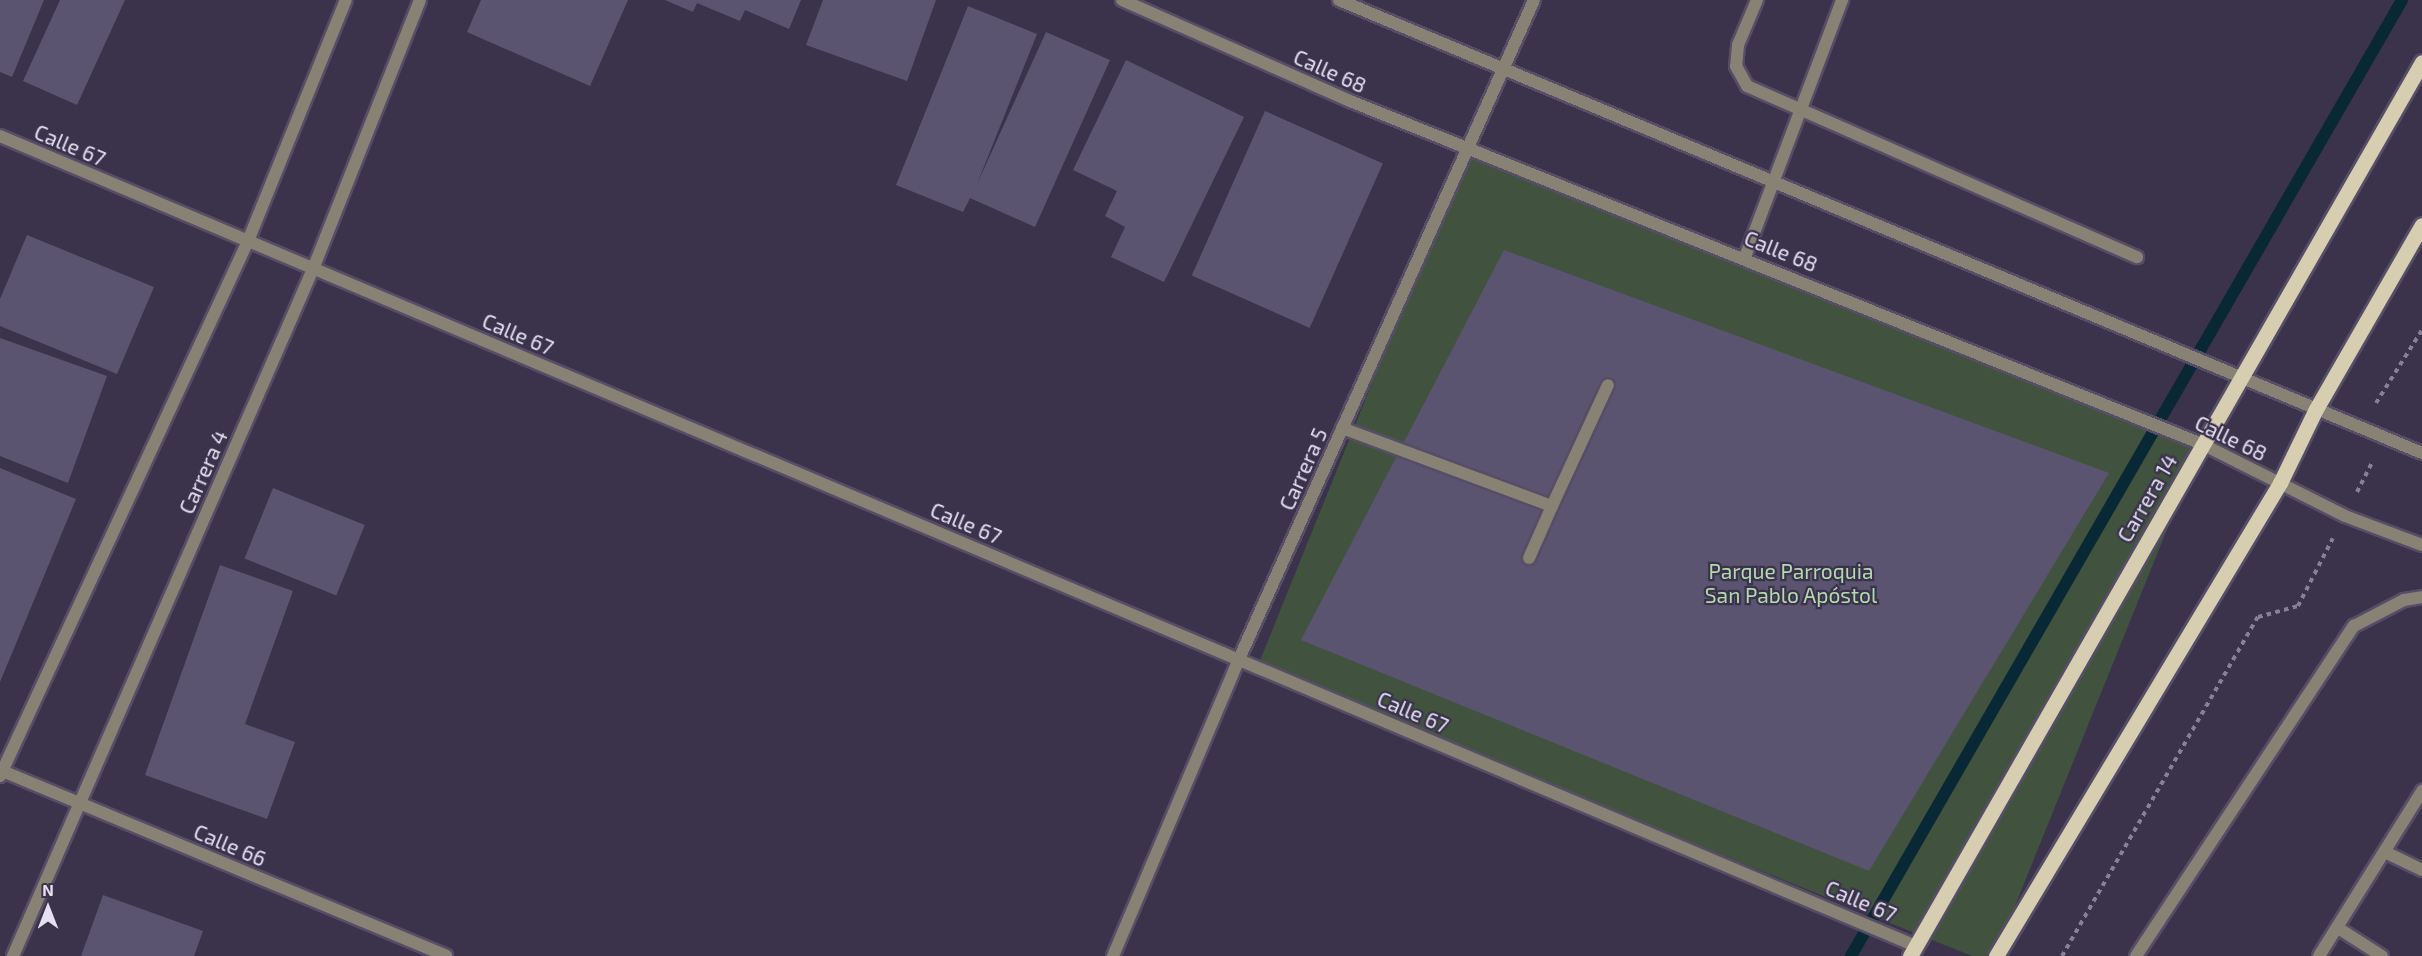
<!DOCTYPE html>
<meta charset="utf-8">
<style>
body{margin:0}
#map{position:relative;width:2422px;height:956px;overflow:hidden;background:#3b324c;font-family:"Exo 2",sans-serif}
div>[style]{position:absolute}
.green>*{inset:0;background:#41533e;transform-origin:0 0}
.stream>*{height:12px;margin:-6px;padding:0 6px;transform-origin:6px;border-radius:6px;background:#092835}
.building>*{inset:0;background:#5b5470;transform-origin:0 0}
.path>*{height:4px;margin-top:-2px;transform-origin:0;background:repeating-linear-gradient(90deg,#878096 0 4.5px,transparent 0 9px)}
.roads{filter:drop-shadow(2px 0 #564e66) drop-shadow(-2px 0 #564e66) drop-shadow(0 2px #564e66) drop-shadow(0 -2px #564e66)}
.lane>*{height:12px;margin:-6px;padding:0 6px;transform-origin:6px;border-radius:6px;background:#888275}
.street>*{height:12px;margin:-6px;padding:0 6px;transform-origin:6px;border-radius:6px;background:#888275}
.primary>*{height:15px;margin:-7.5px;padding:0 7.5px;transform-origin:7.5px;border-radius:7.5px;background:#d7cdb1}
span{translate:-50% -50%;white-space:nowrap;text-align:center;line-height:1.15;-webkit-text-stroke:4.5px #3b324c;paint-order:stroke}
.street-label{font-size:21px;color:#e5e1f1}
.park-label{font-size:21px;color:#b3daad}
.north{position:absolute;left:18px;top:878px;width:60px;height:60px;-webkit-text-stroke:4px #3b324c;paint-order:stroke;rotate:0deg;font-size:16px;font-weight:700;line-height:24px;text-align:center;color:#e5e1f1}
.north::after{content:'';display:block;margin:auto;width:21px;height:27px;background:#e5e1f1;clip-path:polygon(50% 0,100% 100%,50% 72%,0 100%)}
</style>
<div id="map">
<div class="green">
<div style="left:1467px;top:148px;width:792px;height:560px;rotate:22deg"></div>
</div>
<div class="stream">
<div style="left:1851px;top:956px;width:1103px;rotate:-60.04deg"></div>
</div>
<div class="building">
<div style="clip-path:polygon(0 0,44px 0,12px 77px,0 72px)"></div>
<div style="clip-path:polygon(60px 0,125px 0,77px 105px,23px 81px)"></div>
<div style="clip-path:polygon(481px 0,628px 0,590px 86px,467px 32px)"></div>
<div style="clip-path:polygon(665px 0,801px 0,789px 29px,745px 10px,740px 21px,697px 3px,693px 12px)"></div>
<div style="clip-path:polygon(823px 0,936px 0,907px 81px,806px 45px)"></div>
<div style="clip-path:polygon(968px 6px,1037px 34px,977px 184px,1046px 32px,1110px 60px,1035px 227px,970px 198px,963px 212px,896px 185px)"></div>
<div style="clip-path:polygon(1126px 60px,1244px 117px,1164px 282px,1111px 257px,1125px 227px,1105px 216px,1117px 191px,1073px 170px)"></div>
<div style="left:1265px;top:111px;width:129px;height:180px;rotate:24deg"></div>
<div style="clip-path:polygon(27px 235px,154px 287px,117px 374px,0 326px,0 299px)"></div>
<div style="clip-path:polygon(1504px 250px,2109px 473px,1869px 871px,1301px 640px)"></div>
<div style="clip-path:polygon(0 338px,107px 376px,68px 483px,0 456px)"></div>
<div style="clip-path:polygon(0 468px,76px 499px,0 682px)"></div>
<div style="left:273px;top:488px;width:99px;height:76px;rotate:22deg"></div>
<div style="clip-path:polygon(220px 565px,293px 591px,245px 724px,295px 742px,267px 819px,145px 775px)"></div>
<div style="clip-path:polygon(103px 895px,203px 931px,194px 956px,81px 956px)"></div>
</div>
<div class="path">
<div style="left:2376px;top:403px;width:86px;rotate:-57.8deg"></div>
<div style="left:2357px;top:492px;width:35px;rotate:-63deg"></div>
<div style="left:2062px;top:956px;width:392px;rotate:-60deg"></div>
<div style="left:2258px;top:617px;width:41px;rotate:-15.4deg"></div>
<div style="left:2298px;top:606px;width:76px;rotate:-62.8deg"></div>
</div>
<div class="roads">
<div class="lane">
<div style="left:1757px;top:0;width:49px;rotate:112.9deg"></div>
<div style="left:1738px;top:45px;width:21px;rotate:95deg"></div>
<div style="left:1736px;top:66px;width:23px;rotate:61deg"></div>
<div style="left:1747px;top:86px;width:426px;rotate:23.7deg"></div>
<div style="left:1745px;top:257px;width:275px;rotate:-69.3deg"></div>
<div style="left:1342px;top:428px;width:224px;rotate:20.4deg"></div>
<div style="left:1552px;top:506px;width:133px;rotate:-65.2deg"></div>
<div style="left:1529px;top:558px;width:57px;rotate:-66.1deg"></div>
<div style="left:2385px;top:852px;width:41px;rotate:25.9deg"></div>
<div style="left:2338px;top:928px;width:52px;rotate:32.5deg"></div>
<div style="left:2319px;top:956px;width:195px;rotate:-58deg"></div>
</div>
<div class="street">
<div style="left:1122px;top:0;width:249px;rotate:23.9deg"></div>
<div style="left:1350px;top:101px;width:918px;rotate:21.93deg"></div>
<div style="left:2202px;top:444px;width:160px;rotate:26.7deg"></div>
<div style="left:2345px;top:516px;width:82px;rotate:20.6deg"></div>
<div style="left:1339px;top:0;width:1174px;rotate:22.7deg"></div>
<div style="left:0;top:136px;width:2080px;rotate:22.92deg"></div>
<div style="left:0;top:770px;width:483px;rotate:22.6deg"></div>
<div style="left:0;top:776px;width:590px;rotate:-65.13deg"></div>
<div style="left:248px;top:241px;width:260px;rotate:-67.9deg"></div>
<div style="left:13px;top:956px;width:750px;rotate:-66.41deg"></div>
<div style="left:313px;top:269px;width:289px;rotate:-68.3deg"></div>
<div style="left:1113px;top:956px;width:323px;rotate:-67deg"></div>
<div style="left:1239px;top:659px;width:722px;rotate:-65.88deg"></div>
<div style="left:2136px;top:956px;width:396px;rotate:-56.6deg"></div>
<div style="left:2354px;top:626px;width:56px;rotate:-27.5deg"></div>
<div style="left:2404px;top:600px;width:18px;rotate:-9deg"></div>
</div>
<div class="primary">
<div style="left:1910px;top:956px;width:1030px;rotate:-60.2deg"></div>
<div style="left:1996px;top:956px;width:552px;rotate:-59.02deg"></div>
<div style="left:2280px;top:483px;width:82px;rotate:-64.1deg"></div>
<div style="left:2316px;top:409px;width:212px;rotate:-60.1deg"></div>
</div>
</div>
<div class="street-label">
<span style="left:1330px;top:71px;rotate:24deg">Calle 68</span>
<span style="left:70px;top:145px;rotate:23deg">Calle 67</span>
<span style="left:1781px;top:251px;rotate:22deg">Calle 68</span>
<span style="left:518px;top:334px;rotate:23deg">Calle 67</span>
<span style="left:2231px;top:438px;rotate:26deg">Calle 68</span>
<span style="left:1303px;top:469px;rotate:-66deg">Carrera 5</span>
<span style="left:203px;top:472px;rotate:-66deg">Carrera 4</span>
<span style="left:2147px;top:498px;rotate:-60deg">Carrera 14</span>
<span style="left:966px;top:523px;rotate:23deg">Calle 67</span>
<span style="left:1413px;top:712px;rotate:23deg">Calle 67</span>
<span style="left:230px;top:845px;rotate:23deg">Calle 66</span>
<span style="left:1861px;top:901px;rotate:23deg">Calle 67</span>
</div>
<div class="park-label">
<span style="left:1791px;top:583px">Parque Parroquia<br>San Pablo Apóstol</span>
</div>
<div class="north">N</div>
</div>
